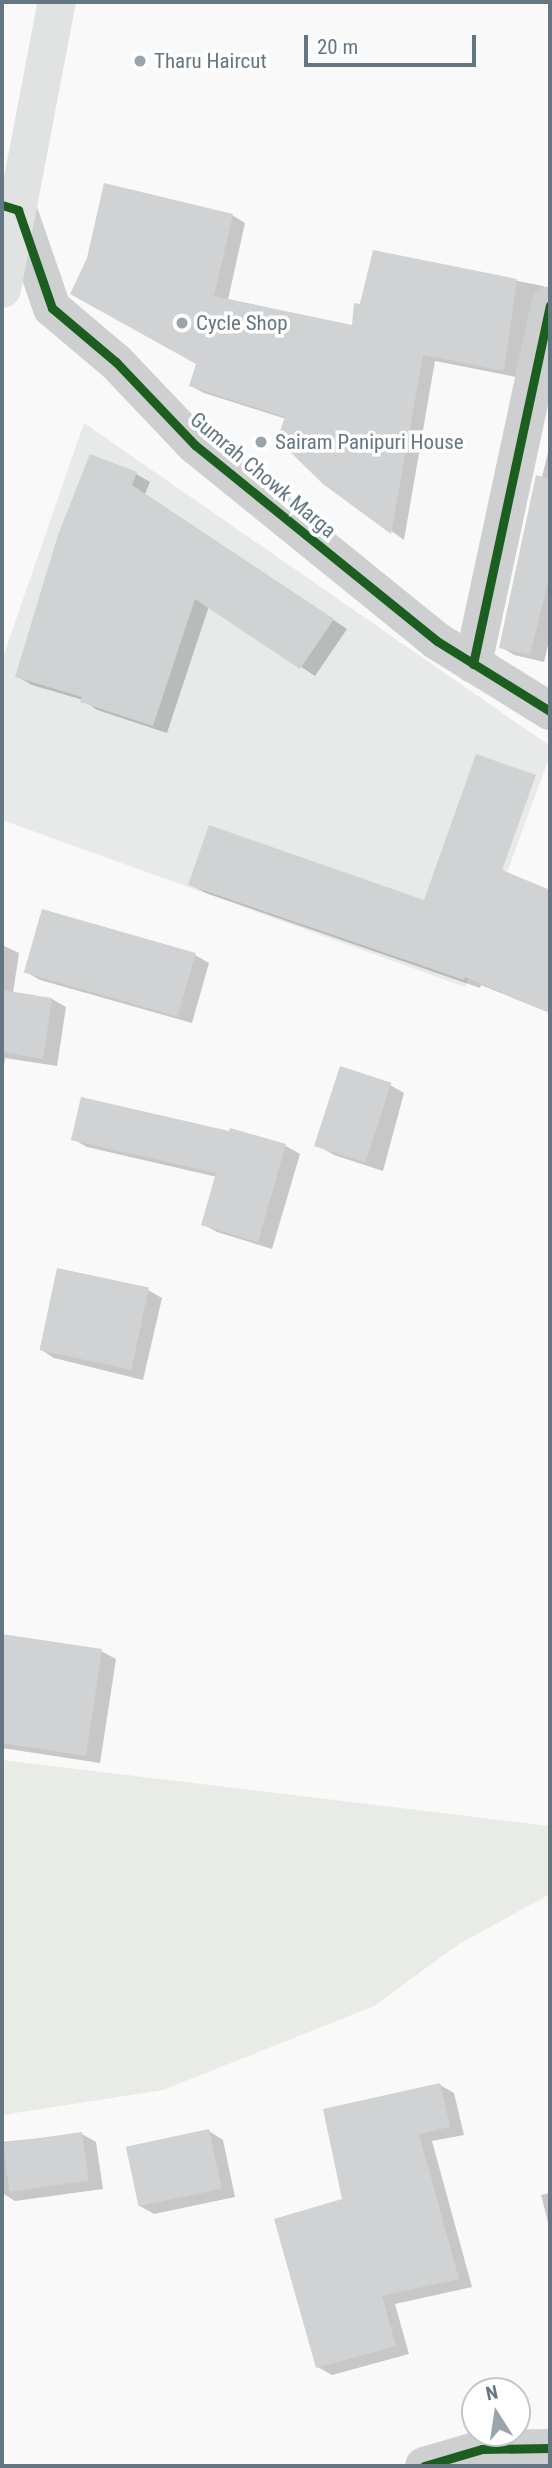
<!DOCTYPE html>
<style>
body{margin:0}
#map{position:relative;width:552px;height:2468px;overflow:hidden;background:#f9f9f9;font-family:"Roboto Condensed",sans-serif}
div>[style]{position:absolute}
.built>*{inset:0;background:#e8e9e9}
.green>*{inset:0;background:#e8ebe6}
.shadow>*{inset:0;background:#0003}
.building>*{inset:0;background:#d0d2d3;transform-origin:0 0}
.street>*{height:38px;margin:-19px;padding:0 19px;transform-origin:19px;border-radius:19px;background:#cecfd0}
.primary>*{height:38px;margin:-19px;padding:0 19px;transform-origin:19px;border-radius:19px;background:#e1e2e2}
.cycleway>*{height:9px;margin:-4.5px;padding:0 4.5px;transform-origin:4.5px;border-radius:4.5px;background:#1b5e20}
.dots>*{width:19px;height:19px;translate:-50% -50%;box-sizing:border-box;border:4px solid #fff;border-radius:50%}
span{translate:-50% -50%;white-space:nowrap;text-align:center;line-height:1.15;-webkit-text-stroke:7px #fff;paint-order:stroke}
.poi-label{font-size:21px;color:#657683}
.left{translate:0 -50%;text-align:left}
.street-label{font-size:21px;color:#657683}
.frame{position:absolute;inset:0;border:4px solid #657683;pointer-events:none}
.north{position:absolute;left:461px;top:2377px;width:70px;height:70px;box-sizing:border-box;background:#fff;border:2px solid #c1c8cd;border-radius:50%;rotate:348deg;font-size:19px;font-weight:700;line-height:28px;text-align:center;color:#657683}
.north::after{content:'';display:block;margin:auto;width:24px;height:32px;background:#99a4ac;clip-path:polygon(50% 0,100% 100%,50% 72%,0 100%)}
.scale{position:absolute;left:304px;top:35px;width:172px;height:32px;box-sizing:border-box;border:4px solid #657683;border-top:0;padding-left:9px;font-size:21px;line-height:24px;white-space:nowrap;color:#657683;-webkit-text-stroke:5px #fff;paint-order:stroke}
</style>
<div id="map">
<div class="built">
<div style="clip-path:polygon(84px 423px,550px 746px,550px 755px,465px 987px,2px 820px,2px 660px)"></div>
</div>
<div class="green">
<div style="clip-path:polygon(2px 1760px,550px 1826px,550px 1894px,459px 1944px,374px 2006px,163px 2090px,2px 2115px)"></div>
</div>
<div class="shadow">
<div style="clip-path:polygon(232px 215px,245px 223px,228px 300px,354px 327px,374px 252px,543px 286px,550px 290px,526px 379px,435px 361px,404px 540px,324px 483px,286px 419px,204px 393px,191px 386px)"></div>
<div style="clip-path:polygon(550px 444px,550px 636px,544px 662px,514px 655px,501px 647px)"></div>
<div style="clip-path:polygon(136px 474px,150px 482px,145px 494px,347px 629px,315px 676px,209px 606px,167px 733px,97px 710px,83px 700px,32px 685px,18px 677px)"></div>
<div style="clip-path:polygon(496px 870px,550px 892px,550px 1013px,481px 985px,480px 988px,206px 893px,190px 884px,425px 902px)"></div>
<div style="clip-path:polygon(2px 945px,19px 953px,13px 993px,52px 999px,66px 1007px,57px 1066px,5px 1058px,2px 1081px)"></div>
<div style="clip-path:polygon(195px 955px,209px 963px,192px 1023px,40px 980px,26px 972px)"></div>
<div style="clip-path:polygon(390px 1085px,404px 1093px,383px 1171px,334px 1155px,320px 1147px)"></div>
<div style="clip-path:polygon(231px 1130px,286px 1146px,300px 1154px,272px 1249px,217px 1232px,203px 1224px,217px 1177px,87px 1147px,73px 1139px,230px 1133px)"></div>
<div style="clip-path:polygon(148px 1290px,162px 1298px,143px 1380px,54px 1358px,40px 1349px)"></div>
<div style="clip-path:polygon(2px 1636px,101px 1651px,116px 1659px,100px 1763px,2px 1748px)"></div>
<div style="clip-path:polygon(440px 2085px,454px 2093px,464px 2135px,432px 2141px,472px 2287px,395px 2304px,409px 2354px,332px 2375px,318px 2367px,344px 2201px)"></div>
<div style="clip-path:polygon(209px 2131px,223px 2140px,235px 2197px,154px 2214px,140px 2206px)"></div>
<div style="clip-path:polygon(82px 2134px,96px 2142px,103px 2189px,15px 2201px,2px 2193px,2px 2142px)"></div>
<div style="clip-path:polygon(550px 2193px,550px 2230px,541px 2195px)"></div>
</div>
<div class="building">
<div style="clip-path:polygon(104px 183px,233px 214px,214px 296px,352px 325px,354px 303px,360px 304px,373px 250px,517px 279px,504px 371px,423px 355px,391px 534px,323px 484px,277px 439px,285px 417px,189px 386px,196px 364px,70px 294px,87px 258px)"></div>
<div style="clip-path:polygon(90px 454px,137px 472px,132px 485px,334px 619px,300px 669px,195px 599px,153px 726px,80px 702px,82px 697px,15px 677px,58px 535px)"></div>
<div style="clip-path:polygon(536px 475px,550px 479px,550px 574px,530px 655px,499px 648px)"></div>
<div style="clip-path:polygon(476px 754px,536px 775px,502px 870px,550px 890px,550px 1013px,465px 977px,464px 980px,188px 885px,209px 825px,424px 900px)"></div>
<div style="left:42px;top:909px;width:160px;height:66px;rotate:16deg"></div>
<div style="clip-path:polygon(2px 990px,52px 998px,43px 1059px,2px 1052px)"></div>
<div style="left:340px;top:1066px;width:54px;height:84px;rotate:18deg"></div>
<div style="clip-path:polygon(81px 1097px,229px 1131px,230px 1128px,286px 1144px,258px 1242px,201px 1225px,216px 1173px,71px 1140px)"></div>
<div style="left:57px;top:1268px;width:94px;height:84px;rotate:12deg"></div>
<div style="clip-path:polygon(2px 1634px,102px 1649px,86px 1756px,2px 1743px)"></div>
<div style="clip-path:polygon(440px 2083px,450px 2127px,419px 2134px,459px 2279px,382px 2296px,396px 2346px,316px 2368px,274px 2219px,342px 2199px,323px 2109px)"></div>
<div style="left:209px;top:2129px;width:61px;height:85px;rotate:78deg"></div>
<div style="left:82px;top:2132px;width:49px;height:80px;rotate:82deg"></div>
</div>
<div class="street">
<div style="left:4px;top:206px;width:15px;rotate:16deg"></div>
<div style="left:18px;top:210px;width:104px;rotate:70.9deg"></div>
<div style="left:52px;top:308px;width:84px;rotate:40.2deg"></div>
<div style="left:116px;top:362px;width:115px;rotate:46.4deg"></div>
<div style="left:195px;top:445px;width:311px;rotate:39deg"></div>
<div style="left:437px;top:641px;width:133px;rotate:31.8deg"></div>
<div style="left:473px;top:664px;width:367px;rotate:-77.9deg"></div>
<div style="left:424px;top:2466px;width:60px;rotate:-16.3deg"></div>
<div style="left:482px;top:2449px;width:68px;rotate:-0.8deg"></div>
</div>
<div class="primary">
<div style="left:2px;top:289px;width:292px;rotate:-79.2deg"></div>
</div>
<div class="cycleway">
<div style="left:2px;top:205px;width:17px;rotate:17deg"></div>
<div style="left:18px;top:210px;width:104px;rotate:70.9deg"></div>
<div style="left:52px;top:308px;width:84px;rotate:40.2deg"></div>
<div style="left:116px;top:362px;width:115px;rotate:46.4deg"></div>
<div style="left:195px;top:445px;width:311px;rotate:39deg"></div>
<div style="left:437px;top:641px;width:133px;rotate:31.8deg"></div>
<div style="left:473px;top:664px;width:367px;rotate:-77.9deg"></div>
<div style="left:424px;top:2466px;width:60px;rotate:-16.3deg"></div>
<div style="left:482px;top:2449px;width:68px;rotate:-0.8deg"></div>
</div>
<div class="dots">
<div style="left:140px;top:61px;background:#99a4ac"></div>
<div style="left:182px;top:323px;background:#99a4ac"></div>
<div style="left:261px;top:442px;background:#99a4ac"></div>
</div>
<div class="poi-label">
<span class="left" style="left:154px;top:61px">Tharu Haircut</span>
<span class="left" style="left:196px;top:323px">Cycle Shop</span>
<span class="left" style="left:275px;top:442px">Sairam Panipuri House</span>
</div>
<div class="street-label">
<span style="left:263px;top:475px;rotate:40deg">Gumrah Chowk Marga</span>
</div>
<div class="frame"></div>
<div class="north">N</div>
<div class="scale">20 m</div>
</div>
